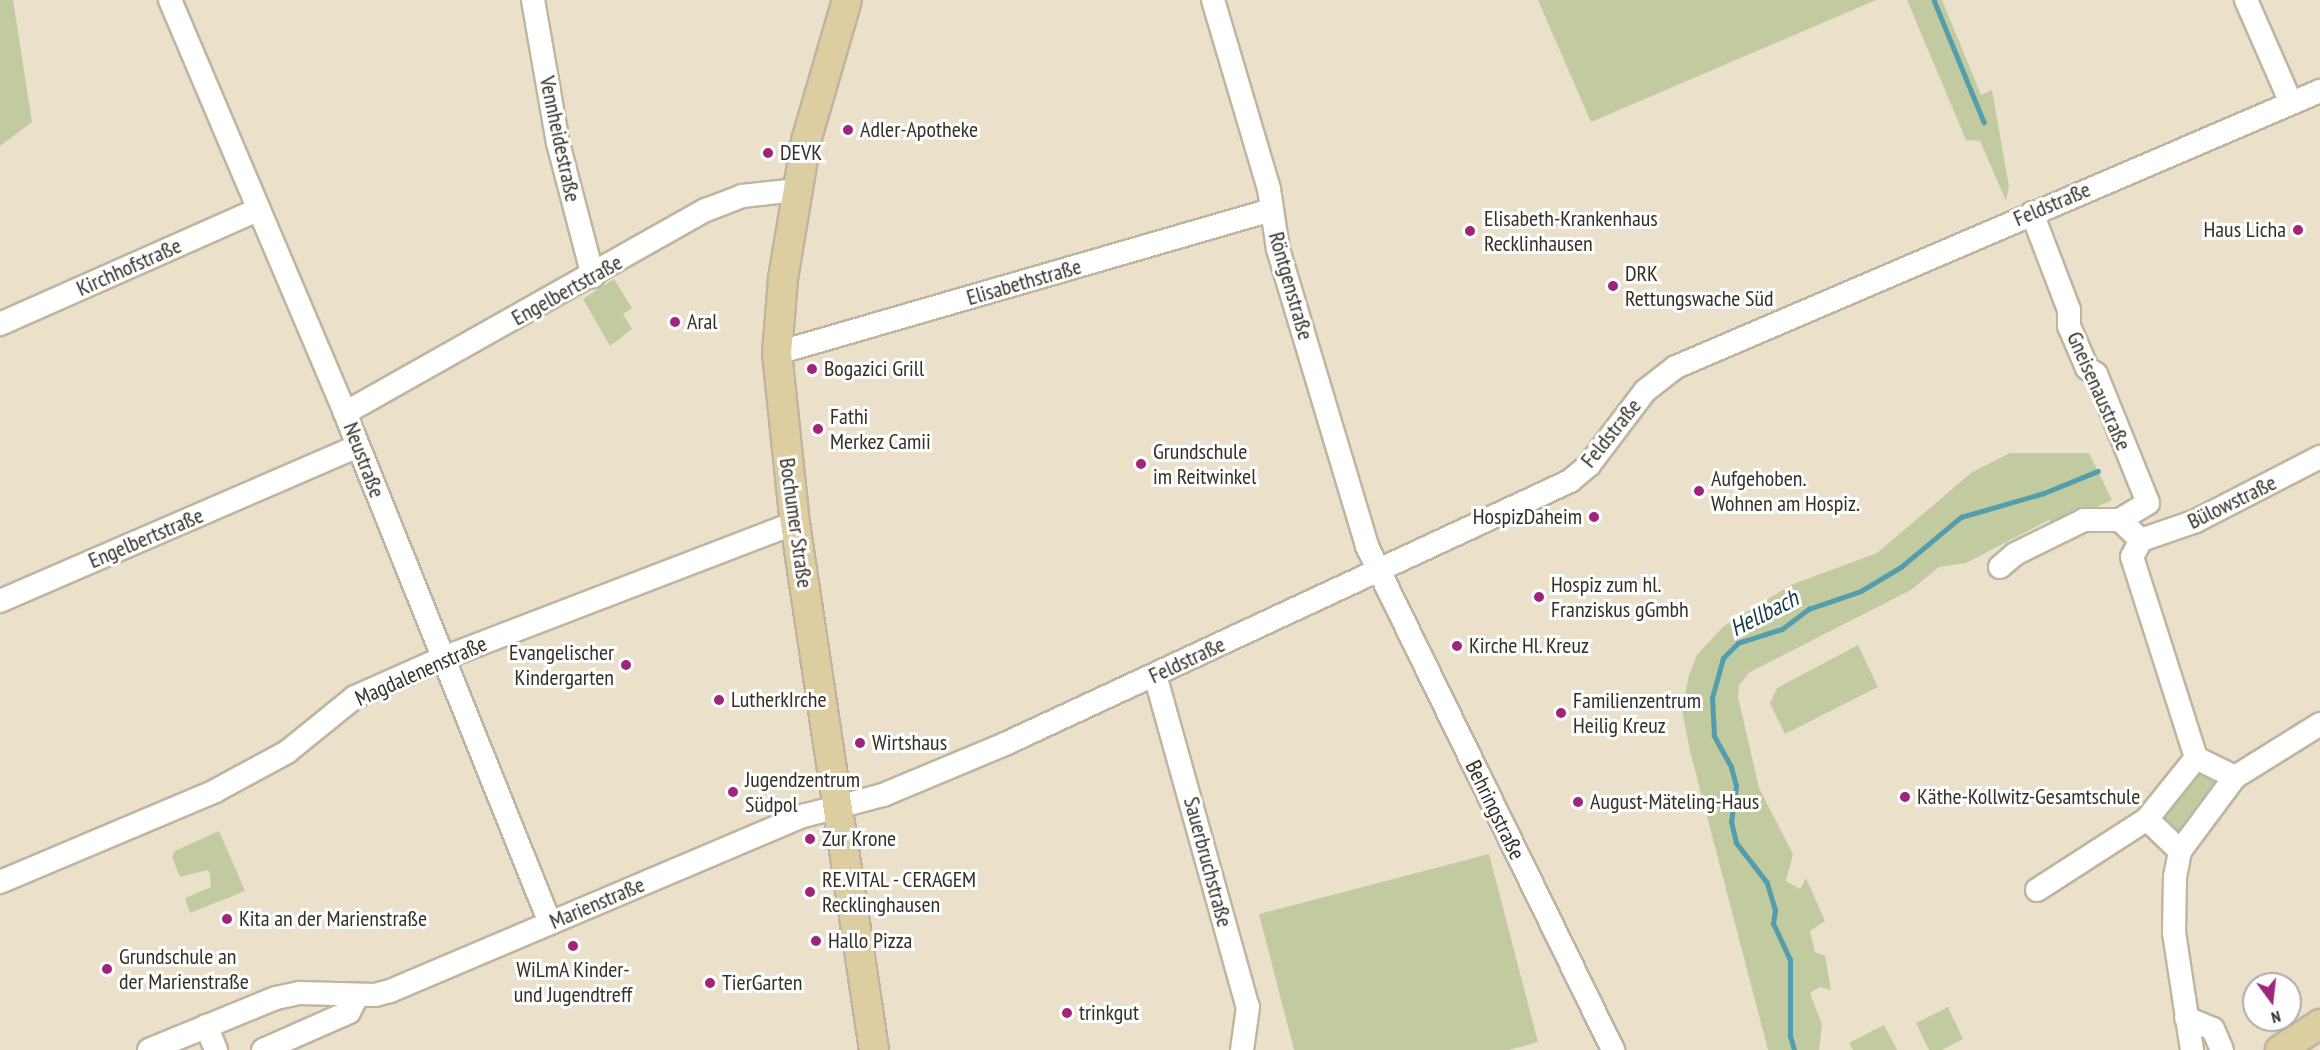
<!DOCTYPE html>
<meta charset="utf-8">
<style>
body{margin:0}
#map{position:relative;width:2320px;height:1050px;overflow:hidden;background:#ebe1cb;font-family:"PT Sans Narrow",sans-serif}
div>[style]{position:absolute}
.green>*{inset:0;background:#c2caa0}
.stream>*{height:4.5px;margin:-2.25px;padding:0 2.25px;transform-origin:2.25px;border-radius:2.25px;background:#539dac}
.roads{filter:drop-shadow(2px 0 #bfb5a0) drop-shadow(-2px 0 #bfb5a0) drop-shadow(0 2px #bfb5a0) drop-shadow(0 -2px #bfb5a0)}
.minor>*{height:22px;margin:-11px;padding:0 11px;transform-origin:11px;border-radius:11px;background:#fff}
.major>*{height:28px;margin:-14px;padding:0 14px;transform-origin:14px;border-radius:14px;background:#ddcea1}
.dots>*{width:16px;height:16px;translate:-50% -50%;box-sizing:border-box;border:3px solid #fff;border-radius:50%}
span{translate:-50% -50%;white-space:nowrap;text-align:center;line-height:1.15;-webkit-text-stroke:6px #fff;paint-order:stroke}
.poi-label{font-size:22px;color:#343028}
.left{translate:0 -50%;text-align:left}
.right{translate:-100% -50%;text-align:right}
.street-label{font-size:22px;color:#343028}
.water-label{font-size:24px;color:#183c43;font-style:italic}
.north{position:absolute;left:2242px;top:972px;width:60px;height:60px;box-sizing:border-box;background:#fff;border:2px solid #aeaca9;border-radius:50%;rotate:165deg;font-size:16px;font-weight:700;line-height:24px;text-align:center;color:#343028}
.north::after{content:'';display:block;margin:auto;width:21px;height:27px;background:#a0257a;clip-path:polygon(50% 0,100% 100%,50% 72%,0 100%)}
</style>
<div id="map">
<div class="green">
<div style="clip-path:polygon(0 0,13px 0,32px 122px,0 146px)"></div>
<div style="clip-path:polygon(1538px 0,1876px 0,1591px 122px)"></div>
<div style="clip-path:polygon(1907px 0,1942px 0,1981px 95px,1992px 90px,2009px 187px,2006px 201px,1980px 141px,1966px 140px)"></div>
<div style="clip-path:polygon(614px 279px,632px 308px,623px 314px,632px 329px,610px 346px,583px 299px)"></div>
<div style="clip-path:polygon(2010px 453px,2089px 453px,2112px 500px,2054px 527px,2049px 520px,1966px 563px,1939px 567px,1911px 590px,1750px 672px,1739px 685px,1738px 697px,1759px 788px,1793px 854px,1786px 881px,1800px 889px,1806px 878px,1825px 921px,1810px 931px,1815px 952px,1825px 956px,1831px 990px,1820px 987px,1810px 993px,1822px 1024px,1819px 1050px,1768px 1050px,1690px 751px,1682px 710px,1689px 675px,1697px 655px,1724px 626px,1791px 585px,1877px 553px,1971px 473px)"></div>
<div style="clip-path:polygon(1858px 645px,1878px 687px,1785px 734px,1770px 703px,1777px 688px)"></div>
<div style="clip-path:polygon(2212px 771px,2218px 782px,2179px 835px,2163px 823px,2164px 813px,2194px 772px)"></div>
<div style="clip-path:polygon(219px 831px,245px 891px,190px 913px,185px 898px,211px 887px,210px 873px,207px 870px,180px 877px,172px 857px,175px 851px)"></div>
<div style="clip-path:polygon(1489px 854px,1538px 1042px,1508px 1050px,1294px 1050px,1259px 914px)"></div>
<div style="clip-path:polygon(1948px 1007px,1963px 1039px,1942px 1050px,1929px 1050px,1916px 1023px)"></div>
<div style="clip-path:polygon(1884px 1025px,1897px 1050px,1853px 1050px,1849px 1043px)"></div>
</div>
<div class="stream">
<div style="left:1934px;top:0;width:132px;rotate:67.7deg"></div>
<div style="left:1794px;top:1050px;width:15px;rotate:-106deg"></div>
<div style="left:1790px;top:1036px;width:76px;rotate:-90deg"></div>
<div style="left:1790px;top:960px;width:40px;rotate:-115deg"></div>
<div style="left:1773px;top:924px;width:14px;rotate:-82deg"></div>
<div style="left:1775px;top:910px;width:28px;rotate:-107deg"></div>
<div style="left:1767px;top:883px;width:51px;rotate:-127.8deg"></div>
<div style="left:1736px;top:843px;width:22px;rotate:-103deg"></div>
<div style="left:1731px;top:822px;width:36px;rotate:-82deg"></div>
<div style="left:1736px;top:786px;width:20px;rotate:-105deg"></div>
<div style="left:1731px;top:767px;width:35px;rotate:-119deg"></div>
<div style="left:1714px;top:736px;width:38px;rotate:-93deg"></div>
<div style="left:1712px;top:698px;width:41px;rotate:-74.6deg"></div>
<div style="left:1723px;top:658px;width:21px;rotate:-45deg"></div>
<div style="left:1738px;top:643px;width:46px;rotate:-17.7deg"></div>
<div style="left:1782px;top:629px;width:34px;rotate:-37deg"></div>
<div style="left:1809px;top:609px;width:55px;rotate:-19.1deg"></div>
<div style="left:1861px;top:591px;width:47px;rotate:-31deg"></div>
<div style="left:1901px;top:567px;width:78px;rotate:-39.8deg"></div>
<div style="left:1961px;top:517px;width:86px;rotate:-16.1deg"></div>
<div style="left:2044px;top:493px;width:58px;rotate:-22.2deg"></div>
</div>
<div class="roads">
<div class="minor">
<div style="left:170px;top:0;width:449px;rotate:67deg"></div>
<div style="left:345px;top:413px;width:550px;rotate:68.1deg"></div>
<div style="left:533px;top:0;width:145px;rotate:80.1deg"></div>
<div style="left:558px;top:143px;width:138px;rotate:75.3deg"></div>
<div style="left:1213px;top:0;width:197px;rotate:73.5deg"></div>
<div style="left:1269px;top:189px;width:61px;rotate:81.5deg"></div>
<div style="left:1278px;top:249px;width:310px;rotate:73.3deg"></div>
<div style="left:1367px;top:546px;width:561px;rotate:63.98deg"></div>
<div style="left:2246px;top:0;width:112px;rotate:66.4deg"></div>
<div style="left:2032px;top:213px;width:104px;rotate:69.1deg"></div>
<div style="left:2069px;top:310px;width:16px;rotate:90deg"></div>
<div style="left:2069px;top:326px;width:46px;rotate:66.8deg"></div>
<div style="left:2087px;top:368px;width:11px;rotate:34deg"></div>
<div style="left:2096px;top:374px;width:139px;rotate:68deg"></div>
<div style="left:2148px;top:503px;width:33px;rotate:149deg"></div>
<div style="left:2120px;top:520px;width:29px;rotate:44deg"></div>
<div style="left:0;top:324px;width:283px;rotate:-23.9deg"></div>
<div style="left:777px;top:353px;width:514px;rotate:-16.14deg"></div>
<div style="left:345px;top:413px;width:414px;rotate:-29.4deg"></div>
<div style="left:706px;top:210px;width:39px;rotate:-21deg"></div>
<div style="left:742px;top:196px;width:54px;rotate:-6.3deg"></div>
<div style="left:2141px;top:540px;width:19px;rotate:118deg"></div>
<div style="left:2132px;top:557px;width:211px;rotate:72.3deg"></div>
<div style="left:2141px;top:540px;width:58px;rotate:-19.1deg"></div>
<div style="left:2196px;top:521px;width:140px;rotate:-27.3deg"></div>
<div style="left:2000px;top:567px;width:20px;rotate:-41deg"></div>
<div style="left:2015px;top:554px;width:77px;rotate:-26.2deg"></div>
<div style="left:2084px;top:520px;width:36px"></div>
<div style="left:0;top:601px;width:390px;rotate:-23.4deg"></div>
<div style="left:1155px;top:675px;width:345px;rotate:74.4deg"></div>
<div style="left:1248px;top:1007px;width:43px;rotate:97.9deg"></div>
<div style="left:2196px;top:758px;width:43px;rotate:26deg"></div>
<div style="left:2147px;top:819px;width:46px;rotate:44.1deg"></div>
<div style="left:0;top:882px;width:233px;rotate:-22.9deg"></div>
<div style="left:215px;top:791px;width:82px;rotate:-28.4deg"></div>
<div style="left:287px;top:752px;width:87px;rotate:-39deg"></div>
<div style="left:355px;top:697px;width:96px;rotate:-23.9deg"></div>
<div style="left:443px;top:658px;width:377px;rotate:-21deg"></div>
<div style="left:2037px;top:890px;width:131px;rotate:-32.8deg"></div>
<div style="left:2147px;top:819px;width:78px;rotate:-51.2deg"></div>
<div style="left:2186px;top:1018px;width:29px;rotate:22deg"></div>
<div style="left:2213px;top:1029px;width:23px;rotate:67deg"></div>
<div style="left:206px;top:1026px;width:26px;rotate:67deg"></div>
<div style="left:149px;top:1050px;width:137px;rotate:-22.3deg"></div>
<div style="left:276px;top:998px;width:25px;rotate:-12deg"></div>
<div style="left:300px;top:993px;width:75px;rotate:1.5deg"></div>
<div style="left:375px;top:995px;width:16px;rotate:-15deg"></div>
<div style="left:390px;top:991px;width:449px;rotate:-23deg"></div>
<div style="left:803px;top:816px;width:83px;rotate:-14.7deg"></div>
<div style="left:883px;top:795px;width:132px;rotate:-22.7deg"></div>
<div style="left:1005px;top:744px;width:623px;rotate:-24.96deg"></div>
<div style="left:1570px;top:481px;width:25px;rotate:-40deg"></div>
<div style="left:1589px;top:465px;width:93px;rotate:-52.9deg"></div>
<div style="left:1645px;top:391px;width:39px;rotate:-38deg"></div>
<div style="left:1676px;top:367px;width:701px;rotate:-23.2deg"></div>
<div style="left:263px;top:1050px;width:94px;rotate:-23.8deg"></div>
<div style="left:349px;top:1012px;width:18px;rotate:-63deg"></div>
<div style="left:2192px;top:1050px;width:118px;rotate:-98.7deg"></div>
<div style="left:2174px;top:933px;width:56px;rotate:-89deg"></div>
<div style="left:2175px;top:877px;width:26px;rotate:-79deg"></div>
<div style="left:2180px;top:851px;width:92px;rotate:-53.4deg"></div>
<div style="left:2235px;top:777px;width:100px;rotate:-31.9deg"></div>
</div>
<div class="major">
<div style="left:847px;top:0;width:147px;rotate:106.2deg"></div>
<div style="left:806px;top:141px;width:140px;rotate:99.5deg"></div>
<div style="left:783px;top:279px;width:74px;rotate:94.6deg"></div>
<div style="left:777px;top:353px;width:171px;rotate:84deg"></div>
<div style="left:795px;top:523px;width:533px;rotate:81.47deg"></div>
<div style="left:2280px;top:1050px;width:48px;rotate:-33deg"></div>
</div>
</div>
<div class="dots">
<div style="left:848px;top:130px;background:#a0257a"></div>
<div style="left:768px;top:153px;background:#a0257a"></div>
<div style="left:2298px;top:230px;background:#a0257a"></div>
<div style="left:1470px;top:231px;background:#a0257a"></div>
<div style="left:1613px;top:286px;background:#a0257a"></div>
<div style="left:675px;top:322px;background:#a0257a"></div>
<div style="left:812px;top:369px;background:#a0257a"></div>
<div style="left:818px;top:429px;background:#a0257a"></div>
<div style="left:1141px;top:464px;background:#a0257a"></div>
<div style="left:1699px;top:491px;background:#a0257a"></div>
<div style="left:1594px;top:517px;background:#a0257a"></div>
<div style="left:1539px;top:597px;background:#a0257a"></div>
<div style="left:1457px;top:646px;background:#a0257a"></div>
<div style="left:626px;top:665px;background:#a0257a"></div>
<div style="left:719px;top:700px;background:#a0257a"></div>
<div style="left:1561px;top:713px;background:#a0257a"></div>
<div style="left:860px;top:743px;background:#a0257a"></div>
<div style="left:733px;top:792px;background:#a0257a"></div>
<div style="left:1905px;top:797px;background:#a0257a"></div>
<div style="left:1578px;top:802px;background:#a0257a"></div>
<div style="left:810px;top:839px;background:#a0257a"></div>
<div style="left:810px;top:892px;background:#a0257a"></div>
<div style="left:227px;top:919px;background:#a0257a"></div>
<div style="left:816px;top:941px;background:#a0257a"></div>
<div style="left:573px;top:946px;background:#a0257a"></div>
<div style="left:107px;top:969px;background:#a0257a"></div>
<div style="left:710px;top:983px;background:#a0257a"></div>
<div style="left:1067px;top:1013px;background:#a0257a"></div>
</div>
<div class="poi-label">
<span class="left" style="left:860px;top:130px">Adler-Apotheke</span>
<span class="left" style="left:780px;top:153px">DEVK</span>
<span class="left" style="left:1484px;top:231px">Elisabeth-Krankenhaus<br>Recklinhausen</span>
<span class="right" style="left:2286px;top:230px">Haus Licha</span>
<span class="left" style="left:1625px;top:286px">DRK<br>Rettungswache Süd</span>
<span class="left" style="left:687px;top:322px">Aral</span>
<span class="left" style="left:824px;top:369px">Bogazici Grill</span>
<span class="left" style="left:830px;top:429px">Fathi<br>Merkez Camii</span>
<span class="left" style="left:1153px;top:464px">Grundschule<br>im Reitwinkel</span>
<span class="left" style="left:1711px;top:491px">Aufgehoben.<br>Wohnen am Hospiz.</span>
<span class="right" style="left:1582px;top:517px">HospizDaheim</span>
<span class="left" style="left:1551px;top:597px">Hospiz zum hl.<br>Franziskus gGmbh</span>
<span class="left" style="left:1469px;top:646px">Kirche Hl. Kreuz</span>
<span class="right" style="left:614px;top:665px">Evangelischer<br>Kindergarten</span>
<span class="left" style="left:731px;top:700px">LutherkIrche</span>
<span class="left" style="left:1573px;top:713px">Familienzentrum<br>Heilig Kreuz</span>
<span class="left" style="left:872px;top:743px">Wirtshaus</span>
<span class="left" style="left:745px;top:792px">Jugendzentrum<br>Südpol</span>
<span class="left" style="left:1917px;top:797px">Käthe-Kollwitz-Gesamtschule</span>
<span class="left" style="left:1590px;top:802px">August-Mäteling-Haus</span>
<span class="left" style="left:822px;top:839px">Zur Krone</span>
<span class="left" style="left:822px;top:892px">RE.VITAL - CERAGEM<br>Recklinghausen</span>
<span class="left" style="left:239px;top:919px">Kita an der Marienstraße</span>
<span class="left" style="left:828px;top:941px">Hallo Pizza</span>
<span class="left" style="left:119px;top:969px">Grundschule an<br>der Marienstraße</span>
<span style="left:573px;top:982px">WiLmA Kinder-<br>und Jugendtreff</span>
<span class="left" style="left:722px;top:983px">TierGarten</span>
<span class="left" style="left:1079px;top:1013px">trinkgut</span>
</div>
<div class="street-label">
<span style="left:560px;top:139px;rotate:78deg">Vennheidestraße</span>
<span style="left:2052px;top:204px;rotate:-23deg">Feldstraße</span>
<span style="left:129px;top:267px;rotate:-24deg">Kirchhofstraße</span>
<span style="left:1024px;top:282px;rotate:-16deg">Elisabethstraße</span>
<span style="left:1291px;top:286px;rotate:74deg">Röntgenstraße</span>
<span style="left:567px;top:290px;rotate:-29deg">Engelbertstraße</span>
<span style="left:2099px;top:391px;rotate:66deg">Gneisenaustraße</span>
<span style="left:1611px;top:433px;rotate:-51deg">Feldstraße</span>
<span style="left:364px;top:460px;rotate:69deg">Neustraße</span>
<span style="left:2232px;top:502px;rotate:-26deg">Bülowstraße</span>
<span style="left:796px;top:523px;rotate:82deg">Bochumer Straße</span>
<span style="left:146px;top:538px;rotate:-23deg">Engelbertstraße</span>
<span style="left:1187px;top:660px;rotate:-25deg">Feldstraße</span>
<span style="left:421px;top:671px;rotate:-24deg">Magdalenenstraße</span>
<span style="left:1495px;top:810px;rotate:64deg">Behringstraße</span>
<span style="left:1208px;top:862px;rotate:75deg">Sauerbruchstraße</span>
<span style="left:597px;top:903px;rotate:-23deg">Marienstraße</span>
</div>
<div class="water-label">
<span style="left:1764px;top:613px;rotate:-27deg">Hellbach</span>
</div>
<div class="north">N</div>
</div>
